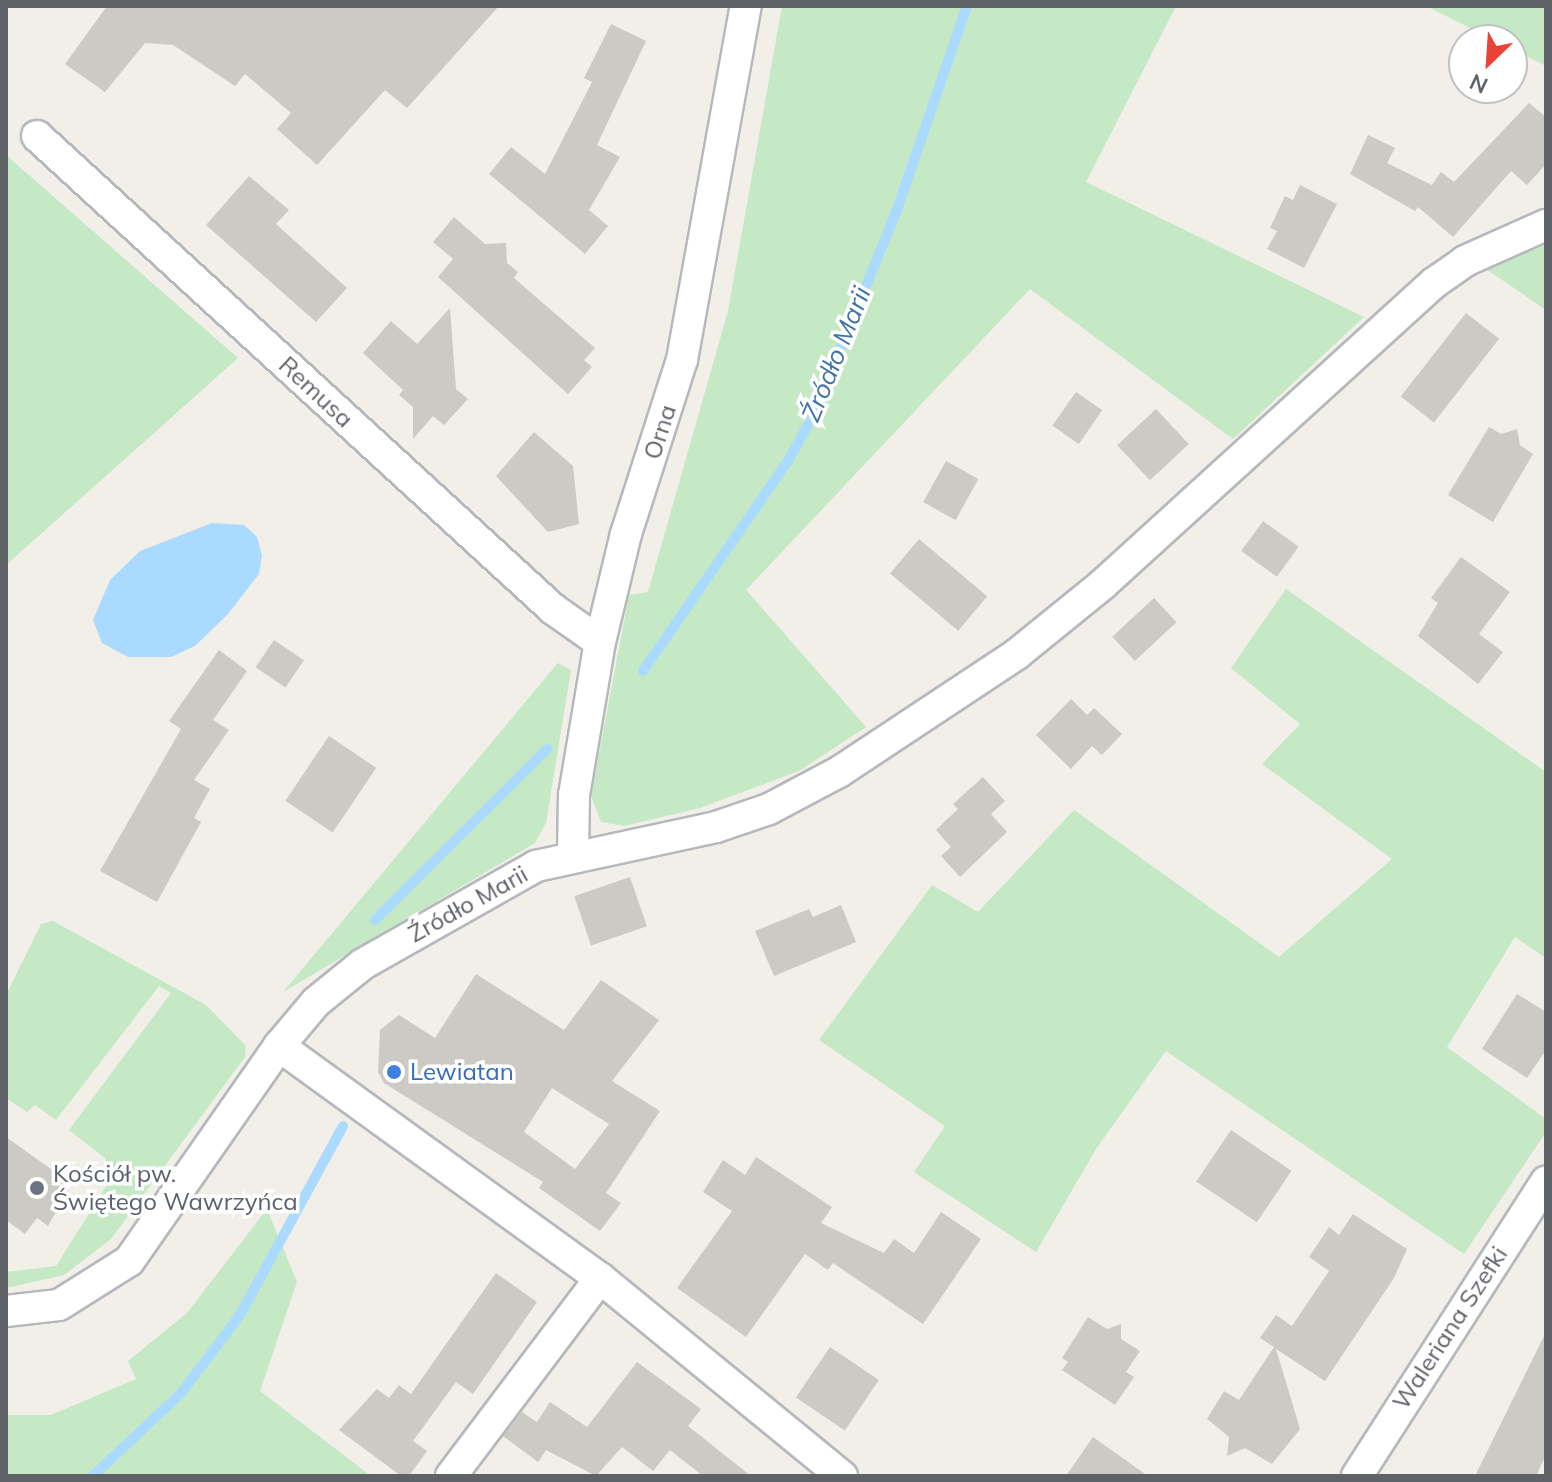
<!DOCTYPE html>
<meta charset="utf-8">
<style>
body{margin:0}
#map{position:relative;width:1552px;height:1482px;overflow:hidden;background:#f1efe8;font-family:Mulish,sans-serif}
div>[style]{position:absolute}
.green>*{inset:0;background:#c5e8c5}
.water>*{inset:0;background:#aadaff}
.stream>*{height:10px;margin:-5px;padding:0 5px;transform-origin:5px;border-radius:5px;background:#aadaff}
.building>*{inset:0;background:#cccac5;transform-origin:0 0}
.roads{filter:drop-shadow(2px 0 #b5b8bc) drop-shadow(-2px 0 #b5b8bc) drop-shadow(0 2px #b5b8bc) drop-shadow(0 -2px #b5b8bc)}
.street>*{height:30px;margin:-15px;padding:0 15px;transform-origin:15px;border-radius:15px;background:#fff}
.dots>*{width:22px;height:22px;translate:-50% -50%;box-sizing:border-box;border:4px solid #fff;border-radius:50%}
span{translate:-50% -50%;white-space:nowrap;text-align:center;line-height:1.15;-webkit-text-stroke:7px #fff;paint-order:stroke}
.street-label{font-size:24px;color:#5f6368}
.shop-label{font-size:24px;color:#366cbe}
.left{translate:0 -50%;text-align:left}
.worship-label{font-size:24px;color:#5b616d}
.water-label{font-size:26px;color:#4174aa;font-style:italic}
.frame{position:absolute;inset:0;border:8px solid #5f6368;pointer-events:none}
.north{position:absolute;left:1448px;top:24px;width:80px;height:80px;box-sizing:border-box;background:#fff;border:2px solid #bfc1c3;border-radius:50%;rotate:205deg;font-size:22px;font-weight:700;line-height:32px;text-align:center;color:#5f6368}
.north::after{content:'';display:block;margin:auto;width:28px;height:36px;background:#ea4335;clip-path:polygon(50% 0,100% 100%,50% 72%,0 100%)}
</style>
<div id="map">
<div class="green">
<div style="clip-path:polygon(782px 6px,1176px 6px,1086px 182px,1364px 317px,1233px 439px,1030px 289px,746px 590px,866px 727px,799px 771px,700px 808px,624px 826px,601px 822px,591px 796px,629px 595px,648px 592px,728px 311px)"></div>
<div style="clip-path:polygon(1426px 6px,1546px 6px,1546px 66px,1512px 49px,1512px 40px,1494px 40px)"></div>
<div style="clip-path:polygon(6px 155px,238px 358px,6px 565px)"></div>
<div style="clip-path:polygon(1546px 245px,1546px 310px,1486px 269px)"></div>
<div style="clip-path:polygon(1286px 589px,1546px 772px,1546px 958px,1515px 937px,1447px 1047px,1546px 1119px,1546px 1132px,1464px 1254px,1166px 1051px,1096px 1149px,1036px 1252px,914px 1172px,945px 1126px,819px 1040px,932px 885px,978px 912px,1074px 810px,1279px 957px,1392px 859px,1262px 764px,1300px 724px,1231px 668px)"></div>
<div style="clip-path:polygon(558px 663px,571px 670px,546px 823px,535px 843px,283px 992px)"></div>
<div style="clip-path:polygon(53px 921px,206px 1005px,246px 1046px,245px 1057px,111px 1239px,64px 1275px,6px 1288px,6px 1272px,56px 1266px,107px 1185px,106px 1159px,69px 1130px,171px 993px,159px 986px,56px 1120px,35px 1105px,27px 1112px,6px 1098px,6px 995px,41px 924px)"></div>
<div style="clip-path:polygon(267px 1209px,297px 1282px,260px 1391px,371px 1476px,6px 1476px,6px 1415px,51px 1415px,136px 1379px,128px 1361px,187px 1313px)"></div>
</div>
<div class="water">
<div style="clip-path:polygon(212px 523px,244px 525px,257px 537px,262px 556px,259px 574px,228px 614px,195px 646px,171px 657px,128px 657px,102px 643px,93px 620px,110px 580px,140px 551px)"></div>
</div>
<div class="stream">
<div style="left:643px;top:671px;width:255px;rotate:-55.4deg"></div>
<div style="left:788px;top:461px;width:54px;rotate:-61deg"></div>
<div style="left:814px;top:414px;width:215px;rotate:-67.9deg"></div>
<div style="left:895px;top:215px;width:221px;rotate:-71deg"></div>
<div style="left:375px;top:920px;width:243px;rotate:-44.8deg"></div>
<div style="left:93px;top:1476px;width:122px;rotate:-43.3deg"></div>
<div style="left:182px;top:1392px;width:96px;rotate:-53deg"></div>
<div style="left:240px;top:1315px;width:215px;rotate:-61.4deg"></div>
</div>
<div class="building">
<div style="clip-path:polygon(107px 6px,499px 6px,407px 108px,385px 90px,317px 165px,277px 129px,291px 113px,245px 74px,235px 86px,173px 45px,145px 43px,105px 92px,65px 64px)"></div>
<div style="clip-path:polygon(611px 24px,646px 41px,597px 145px,620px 157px,589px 210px,608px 226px,585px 254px,489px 174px,511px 147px,545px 174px,592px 82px,584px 78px)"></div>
<div style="clip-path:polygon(1529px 103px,1546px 117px,1546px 164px,1527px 185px,1511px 171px,1453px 237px,1418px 207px,1415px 211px,1350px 174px,1368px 135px,1395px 148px,1387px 163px,1432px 185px,1441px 172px,1454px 182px)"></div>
<div style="clip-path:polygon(249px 176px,289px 210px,276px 224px,347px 288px,316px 322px,206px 225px)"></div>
<div style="clip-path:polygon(1300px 185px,1337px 204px,1304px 268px,1267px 249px,1277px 231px,1270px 228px,1285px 196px,1293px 200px)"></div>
<div style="clip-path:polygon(454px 217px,485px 244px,506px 243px,507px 263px,518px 272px,514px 278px,595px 348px,584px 360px,592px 367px,568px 394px,438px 277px,453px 259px,433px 242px)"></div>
<div style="clip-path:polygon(450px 308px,456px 389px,468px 399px,444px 425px,433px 416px,413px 439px,413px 407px,399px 395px,403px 390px,363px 353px,391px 321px,417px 344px)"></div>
<div style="left:1466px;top:313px;width:42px;height:106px;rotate:38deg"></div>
<div style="left:1076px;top:392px;width:32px;height:41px;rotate:35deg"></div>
<div style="left:1156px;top:409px;width:48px;height:53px;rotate:47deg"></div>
<div style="clip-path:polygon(1489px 427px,1501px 434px,1517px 429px,1520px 445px,1533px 454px,1493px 522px,1448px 495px)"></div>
<div style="clip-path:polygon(534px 432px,573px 466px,579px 524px,548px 532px,496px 476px)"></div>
<div style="left:946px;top:461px;width:37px;height:47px;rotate:29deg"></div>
<div style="left:1263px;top:521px;width:44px;height:37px;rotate:36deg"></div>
<div style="left:919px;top:539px;width:89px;height:45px;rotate:40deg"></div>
<div style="clip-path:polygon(1461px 557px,1510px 592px,1479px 634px,1503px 652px,1478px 684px,1418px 636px,1438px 603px,1431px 598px)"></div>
<div style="left:1154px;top:598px;width:33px;height:57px;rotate:47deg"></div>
<div style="left:274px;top:640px;width:36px;height:33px;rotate:34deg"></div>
<div style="clip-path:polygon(219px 650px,247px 671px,213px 720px,229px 730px,194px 780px,210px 789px,194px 818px,201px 822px,157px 902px,100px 871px,181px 729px,169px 721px)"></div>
<div style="clip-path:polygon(1071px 699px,1087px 715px,1094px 708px,1122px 734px,1102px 755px,1092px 746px,1071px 769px,1036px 735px)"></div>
<div style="left:329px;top:736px;width:57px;height:78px;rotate:34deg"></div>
<div style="clip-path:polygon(983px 777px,1005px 801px,991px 814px,1007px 832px,960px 877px,941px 856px,951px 847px,936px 830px,958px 809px,953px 804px)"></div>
<div style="left:630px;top:877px;width:52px;height:59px;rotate:71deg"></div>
<div style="clip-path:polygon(841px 905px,856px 942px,774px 976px,755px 931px,809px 909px,813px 917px)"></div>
<div style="clip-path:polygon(evenodd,476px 974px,564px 1030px,601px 980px,659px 1020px,612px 1081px,660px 1111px,606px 1193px,621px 1203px,600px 1231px,539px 1188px,543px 1182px,384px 1083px,378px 1072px,380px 1030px,399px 1015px,435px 1038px,476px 974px,552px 1088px,609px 1124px,575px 1169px,524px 1132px,552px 1088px)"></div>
<div style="clip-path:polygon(1517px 994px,1546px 1012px,1546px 1050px,1527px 1078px,1482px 1049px)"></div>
<div style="left:1231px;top:1130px;width:73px;height:62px;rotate:34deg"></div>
<div style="clip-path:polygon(6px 1137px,72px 1184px,48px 1226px,37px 1218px,25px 1234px,6px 1220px)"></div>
<div style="clip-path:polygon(756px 1157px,832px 1207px,821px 1223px,884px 1253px,894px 1239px,914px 1253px,941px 1212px,981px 1239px,923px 1324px,833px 1263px,828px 1270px,805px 1254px,746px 1337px,677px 1288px,732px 1211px,703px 1192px,723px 1160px,745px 1175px)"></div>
<div style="clip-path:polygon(1353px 1214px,1407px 1249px,1394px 1278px,1325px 1381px,1276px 1349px,1300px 1429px,1272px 1464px,1245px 1448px,1227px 1456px,1229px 1437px,1207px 1419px,1224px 1391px,1239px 1400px,1274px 1347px,1260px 1338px,1276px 1315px,1292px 1326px,1329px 1271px,1309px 1257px,1329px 1227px,1339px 1235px)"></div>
<div style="clip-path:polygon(496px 1273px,537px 1302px,473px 1394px,456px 1382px,413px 1441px,427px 1451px,409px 1476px,401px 1476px,339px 1430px,377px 1389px,389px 1398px,399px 1385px,411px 1394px)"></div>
<div style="clip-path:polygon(1088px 1317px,1107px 1329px,1121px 1324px,1121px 1339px,1140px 1351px,1126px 1372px,1134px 1377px,1115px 1405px,1062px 1370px,1068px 1362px,1062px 1358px)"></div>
<div style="clip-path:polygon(1546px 1332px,1546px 1455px,1536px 1476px,1475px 1476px)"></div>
<div style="left:830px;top:1347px;width:59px;height:61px;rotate:34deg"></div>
<div style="clip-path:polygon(637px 1362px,701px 1409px,688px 1426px,751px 1476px,703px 1476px,670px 1450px,653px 1471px,622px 1447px,596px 1476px,546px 1450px,538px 1462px,503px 1436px,522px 1412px,537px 1422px,550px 1402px,587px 1427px)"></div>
<div style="clip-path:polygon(1093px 1437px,1148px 1476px,1066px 1476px)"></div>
</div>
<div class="roads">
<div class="street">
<div style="left:37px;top:136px;width:700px;rotate:42.51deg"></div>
<div style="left:553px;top:609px;width:57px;rotate:35.1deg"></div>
<div style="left:573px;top:856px;width:61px;rotate:-89.1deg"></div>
<div style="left:574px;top:795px;width:155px;rotate:-80.4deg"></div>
<div style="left:600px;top:642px;width:111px;rotate:-76.5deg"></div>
<div style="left:626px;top:534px;width:183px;rotate:-72.2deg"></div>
<div style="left:682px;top:360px;width:360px;rotate:-79.8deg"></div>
<div style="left:279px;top:1046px;width:396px;rotate:35.9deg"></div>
<div style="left:600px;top:1278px;width:313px;rotate:39.3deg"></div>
<div style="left:6px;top:1311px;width:53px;rotate:-6.5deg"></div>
<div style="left:59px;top:1305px;width:83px;rotate:-32.2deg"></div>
<div style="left:129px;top:1261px;width:262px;rotate:-55.1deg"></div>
<div style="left:279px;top:1046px;width:57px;rotate:-49.9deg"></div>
<div style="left:316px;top:1002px;width:60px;rotate:-39deg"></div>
<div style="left:363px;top:964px;width:199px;rotate:-29.5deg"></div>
<div style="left:536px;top:866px;width:184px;rotate:-12.2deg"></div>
<div style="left:716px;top:827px;width:56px;rotate:-18.8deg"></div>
<div style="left:769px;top:809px;width:79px;rotate:-27.9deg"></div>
<div style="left:839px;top:772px;width:214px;rotate:-33.5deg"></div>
<div style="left:1017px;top:654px;width:111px;rotate:-39.1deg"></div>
<div style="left:1103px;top:584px;width:447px;rotate:-42.3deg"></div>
<div style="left:1434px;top:283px;width:38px;rotate:-35deg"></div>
<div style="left:1465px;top:261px;width:89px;rotate:-24deg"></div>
<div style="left:451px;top:1476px;width:248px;rotate:-53deg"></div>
<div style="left:1357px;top:1476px;width:350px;rotate:-57.3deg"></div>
</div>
</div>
<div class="dots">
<div style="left:394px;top:1072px;background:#3f7fe0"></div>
<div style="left:37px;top:1188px;background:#6b7280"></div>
</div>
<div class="street-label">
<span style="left:316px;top:392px;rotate:43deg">Remusa</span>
<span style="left:660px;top:432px;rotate:-72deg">Orna</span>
<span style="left:468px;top:904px;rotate:-29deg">Źródło Marii</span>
<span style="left:1450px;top:1328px;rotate:-57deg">Waleriana Szefki</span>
</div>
<div class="shop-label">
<span class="left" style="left:410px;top:1072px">Lewiatan</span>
</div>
<div class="worship-label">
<span class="left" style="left:53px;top:1188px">Kościół pw.<br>Świętego Wawrzyńca</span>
</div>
<div class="water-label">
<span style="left:836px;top:354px;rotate:-68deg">Źródło Marii</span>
</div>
<div class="frame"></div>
<div class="north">N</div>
</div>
